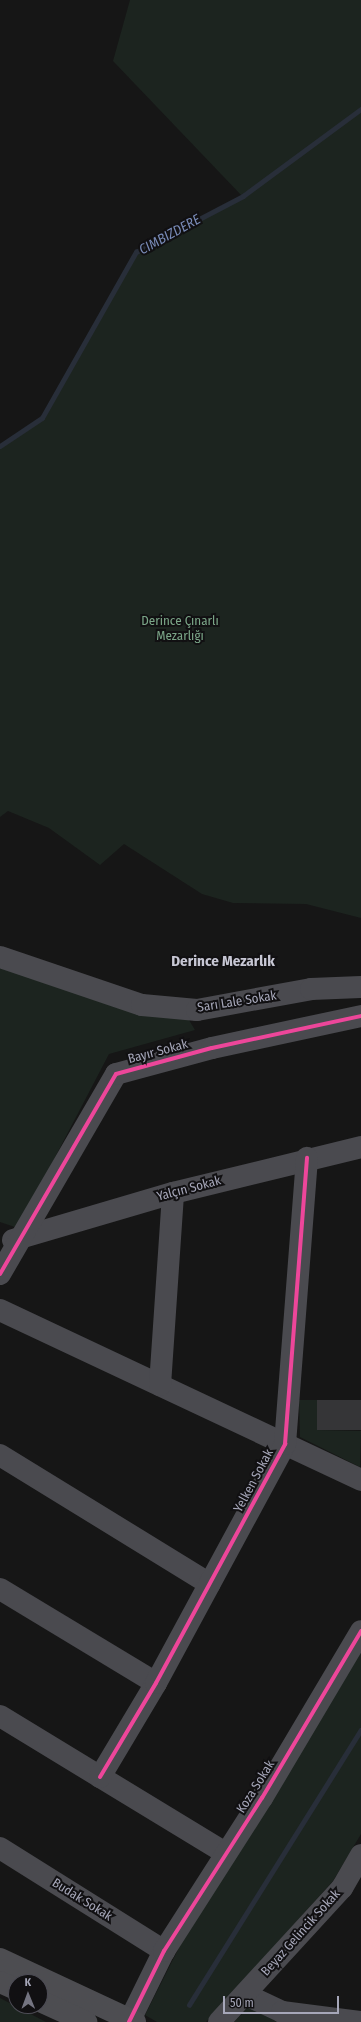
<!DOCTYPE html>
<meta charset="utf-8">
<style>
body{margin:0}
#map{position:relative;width:361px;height:2022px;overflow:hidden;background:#161616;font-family:"Fira Sans Condensed",sans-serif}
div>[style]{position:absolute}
.green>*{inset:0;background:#1c241f}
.stream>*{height:4.5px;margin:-2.25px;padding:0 2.25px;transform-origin:2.25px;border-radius:2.25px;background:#282e39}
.building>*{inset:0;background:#353537;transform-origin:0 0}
.minor>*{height:22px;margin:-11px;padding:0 11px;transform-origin:11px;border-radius:11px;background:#4a4a4f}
.major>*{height:22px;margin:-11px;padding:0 11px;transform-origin:11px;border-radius:11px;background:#4d4d51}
.cycleway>*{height:4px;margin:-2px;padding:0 2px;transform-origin:2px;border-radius:2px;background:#ed469a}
span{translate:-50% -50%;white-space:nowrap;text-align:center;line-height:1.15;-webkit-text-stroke:4px #111012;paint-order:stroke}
.park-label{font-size:13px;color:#7ba688}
.street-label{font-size:13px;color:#a6a7b9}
.water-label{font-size:14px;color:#798bb7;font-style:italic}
.quarter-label{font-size:15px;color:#c7c7d4;font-weight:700}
.north{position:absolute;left:8px;top:1974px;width:40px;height:40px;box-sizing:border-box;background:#111012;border:1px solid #4d4c55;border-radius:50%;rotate:359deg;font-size:11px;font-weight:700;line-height:16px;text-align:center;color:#a6a7b9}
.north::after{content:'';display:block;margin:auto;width:14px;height:18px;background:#747480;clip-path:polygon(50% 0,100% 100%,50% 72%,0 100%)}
.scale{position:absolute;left:223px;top:1996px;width:116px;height:18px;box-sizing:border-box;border:2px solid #a6a7b9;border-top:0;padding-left:5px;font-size:12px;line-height:14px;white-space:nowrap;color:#a6a7b9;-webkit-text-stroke:3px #111012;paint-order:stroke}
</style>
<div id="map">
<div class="green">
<div style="clip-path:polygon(130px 0,361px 0,361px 918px,306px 904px,233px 903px,202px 894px,124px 844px,100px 865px,49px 828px,8px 811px,0 817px,0 447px,42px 418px,136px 252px,242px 196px,113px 61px)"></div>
<div style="clip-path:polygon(0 967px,186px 1015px,195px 1030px,109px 1054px,18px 1228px,0 1222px)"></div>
<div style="clip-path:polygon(299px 1400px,317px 1400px,317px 1430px,361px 1431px,360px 1467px,300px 1437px)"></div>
<div style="clip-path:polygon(361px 1647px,361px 1834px,333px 1881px,206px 2022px,157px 2022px,145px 2015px,195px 1916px)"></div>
<div style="clip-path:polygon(0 1998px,46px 2022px,0 2022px)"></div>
<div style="clip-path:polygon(252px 2003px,303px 2022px,234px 2022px)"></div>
</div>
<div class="stream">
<div style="left:0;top:446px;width:50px;rotate:-33.7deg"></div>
<div style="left:42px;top:418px;width:191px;rotate:-60.5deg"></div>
<div style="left:136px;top:252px;width:121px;rotate:-27.6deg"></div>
<div style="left:243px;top:196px;width:147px;rotate:-36.4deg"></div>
<div style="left:189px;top:2005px;width:324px;rotate:-58deg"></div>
</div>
<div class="building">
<div style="left:317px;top:1400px;width:44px;height:30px"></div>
</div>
<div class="minor">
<div style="left:0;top:957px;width:150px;rotate:18.7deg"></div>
<div style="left:142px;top:1005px;width:55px;rotate:5.2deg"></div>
<div style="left:197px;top:1010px;width:116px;rotate:-10.4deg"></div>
<div style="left:311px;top:989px;width:50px;rotate:-2.3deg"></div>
<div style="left:13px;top:1240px;width:167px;rotate:-16.4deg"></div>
<div style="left:173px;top:1193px;width:194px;rotate:-13.7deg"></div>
<div style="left:0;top:1274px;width:231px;rotate:-59.9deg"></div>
<div style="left:116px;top:1074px;width:99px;rotate:-15.2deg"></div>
<div style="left:212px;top:1048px;width:152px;rotate:-12.1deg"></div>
<div style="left:0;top:1310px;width:399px;rotate:25.2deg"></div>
<div style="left:160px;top:1385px;width:192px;rotate:-86.1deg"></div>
<div style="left:0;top:1455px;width:246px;rotate:31.6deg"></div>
<div style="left:0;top:1589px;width:182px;rotate:31.1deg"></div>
<div style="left:0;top:1716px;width:263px;rotate:31.3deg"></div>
<div style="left:100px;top:1777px;width:109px;rotate:-59.2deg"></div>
<div style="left:156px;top:1683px;width:272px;rotate:-61.6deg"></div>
<div style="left:285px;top:1444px;width:287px;rotate:-85.6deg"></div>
<div style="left:0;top:1848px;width:194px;rotate:32.1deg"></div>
<div style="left:246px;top:1995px;width:40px;rotate:25deg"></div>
<div style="left:282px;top:2012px;width:80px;rotate:7.2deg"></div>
<div style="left:129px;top:2022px;width:79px;rotate:-63.8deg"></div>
<div style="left:164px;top:1951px;width:182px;rotate:-57.4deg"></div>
<div style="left:262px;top:1798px;width:194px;rotate:-59.3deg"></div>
<div style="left:219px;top:2022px;width:182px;rotate:-47.5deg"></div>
<div style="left:342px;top:1888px;width:38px;rotate:-60deg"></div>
</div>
<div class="major">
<div style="left:0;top:1959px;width:149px;rotate:25deg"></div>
<div style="left:0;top:1982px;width:17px;rotate:24deg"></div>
<div style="left:40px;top:2001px;width:51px;rotate:24.5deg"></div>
</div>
<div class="cycleway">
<div style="left:0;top:1274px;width:231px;rotate:-59.9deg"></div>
<div style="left:116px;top:1074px;width:99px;rotate:-15.2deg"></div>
<div style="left:212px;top:1048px;width:152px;rotate:-12.1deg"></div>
<div style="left:100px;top:1777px;width:109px;rotate:-59.2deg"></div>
<div style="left:156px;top:1683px;width:272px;rotate:-61.6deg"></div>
<div style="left:285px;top:1444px;width:287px;rotate:-85.6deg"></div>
<div style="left:129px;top:2022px;width:79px;rotate:-63.8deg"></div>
<div style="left:164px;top:1951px;width:182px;rotate:-57.4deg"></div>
<div style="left:262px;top:1798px;width:194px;rotate:-59.3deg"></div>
</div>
<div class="park-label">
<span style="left:180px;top:629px">Derince Çınarlı<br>Mezarlığı</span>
</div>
<div class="street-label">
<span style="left:237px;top:1002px;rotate:-9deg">Sarı Lale Sokak</span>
<span style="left:158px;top:1052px;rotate:-15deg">Bayır Sokak</span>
<span style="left:189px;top:1189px;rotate:-15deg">Yalçın Sokak</span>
<span style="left:254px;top:1481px;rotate:-62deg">Yelken Sokak</span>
<span style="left:256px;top:1787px;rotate:-58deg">Koza Sokak</span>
<span style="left:82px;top:1900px;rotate:32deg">Budak Sokak</span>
<span style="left:301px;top:1933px;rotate:-48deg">Beyaz Gelincik Sokak</span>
</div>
<div class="water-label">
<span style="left:170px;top:235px;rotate:-29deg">CIMBIZDERE</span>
</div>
<div class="quarter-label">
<span style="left:223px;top:962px">Derince Mezarlık</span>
</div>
<div class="north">K</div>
<div class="scale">50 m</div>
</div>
